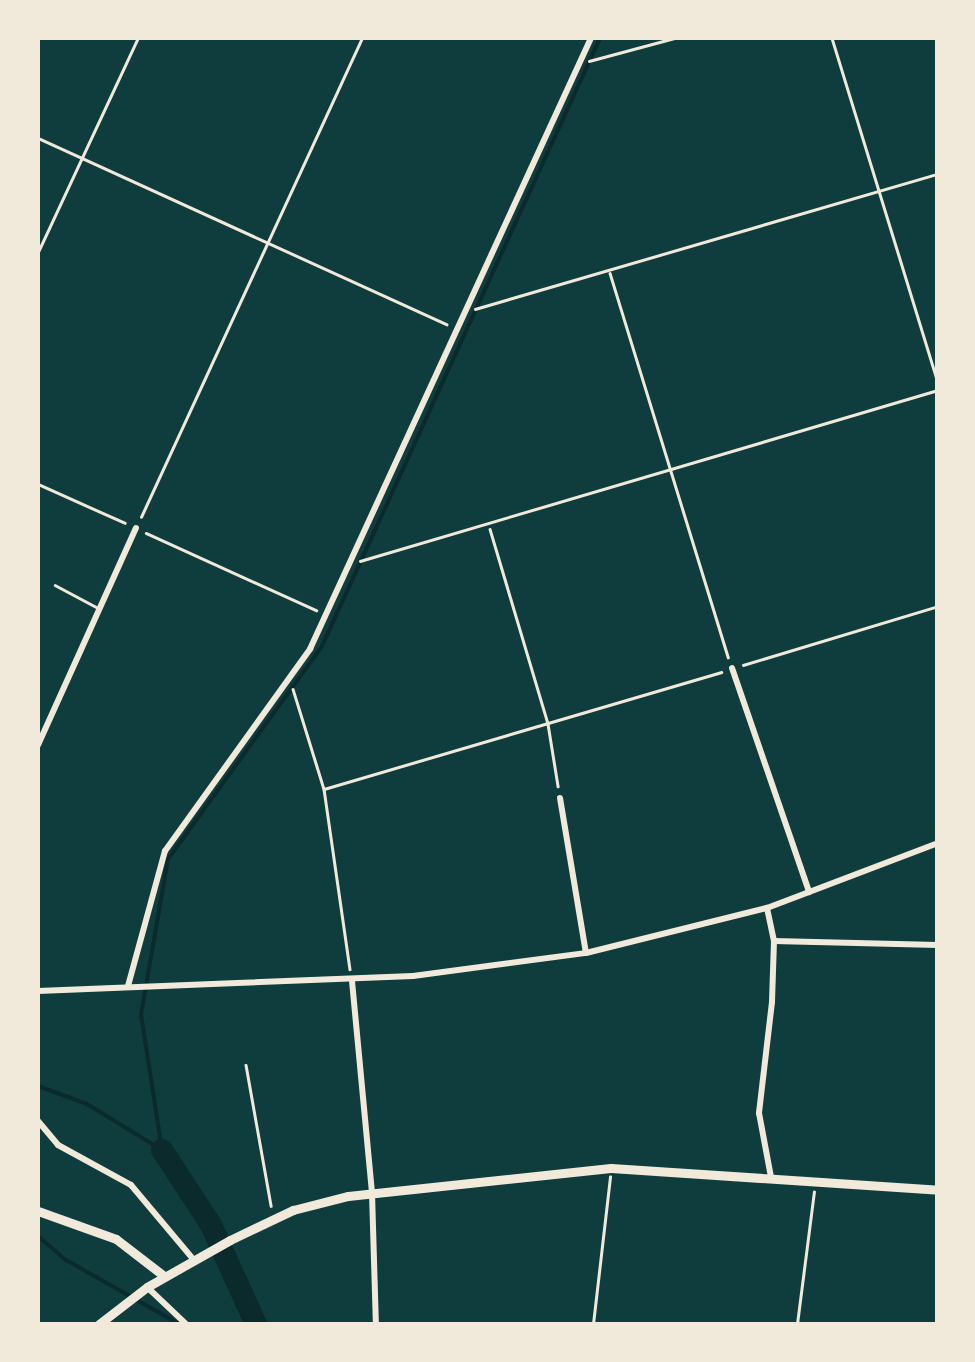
<!DOCTYPE html>
<style>
body{margin:0}
#map{position:relative;width:975px;height:1362px;overflow:hidden;background:#0f3d3e;font-family:Ubuntu,sans-serif}
div>[style]{position:absolute}
.stream>*{height:4px;margin:-2px;padding:0 2px;transform-origin:2px;border-radius:2px;background:#0a2a2b}
.river>*{height:22px;margin:-11px;padding:0 11px;transform-origin:11px;border-radius:11px;background:#0a2a2b}
.path>*{height:2.5px;margin:-1.25px;padding:0 1.25px;transform-origin:1.25px;border-radius:1.25px;background:#f1e9da}
.service>*{height:2.5px;margin:-1.25px;padding:0 1.25px;transform-origin:1.25px;border-radius:1.25px;background:#f1e9da}
.minor>*{height:6px;margin:-3px;padding:0 3px;transform-origin:3px;border-radius:3px;background:#f1e9da}
.secondary>*{height:9px;margin:-4.5px;padding:0 4.5px;transform-origin:4.5px;border-radius:4.5px;background:#f1e9da}
span{translate:-50% -50%;white-space:nowrap;text-align:center;line-height:1.15;-webkit-text-stroke:8px #f1e9da;paint-order:stroke}
.frame{position:absolute;inset:0;border:40px solid #f1e9da;pointer-events:none}
</style>
<div id="map">
<div class="stream">
<div style="left:38px;top:1086px;width:52px;rotate:20.2deg"></div>
<div style="left:87px;top:1104px;width:88px;rotate:31.5deg"></div>
<div style="left:162px;top:1150px;width:137px;rotate:-98.8deg"></div>
<div style="left:141px;top:1015px;width:158px;rotate:-80.2deg"></div>
<div style="left:168px;top:859px;width:263px;rotate:-54.1deg"></div>
<div style="left:322px;top:646px;width:669px;rotate:-65.43deg"></div>
<div style="left:38px;top:1236px;width:37px;rotate:41deg"></div>
<div style="left:66px;top:1260px;width:130px;rotate:29.5deg"></div>
</div>
<div class="river">
<div style="left:162px;top:1150px;width:90px;rotate:56.8deg"></div>
<div style="left:211px;top:1225px;width:109px;rotate:65.6deg"></div>
</div>
<div class="path">
<div style="left:832px;top:38px;width:361px;rotate:72.9deg"></div>
<div style="left:589px;top:61px;width:88px;rotate:-15.1deg"></div>
<div style="left:38px;top:138px;width:449px;rotate:24.5deg"></div>
<div style="left:38px;top:252px;width:236px;rotate:-65deg"></div>
<div style="left:610px;top:273px;width:402px;rotate:72.9deg"></div>
<div style="left:475px;top:309px;width:482px;rotate:-16.3deg"></div>
<div style="left:38px;top:484px;width:95px;rotate:24.1deg"></div>
<div style="left:141px;top:517px;width:528px;rotate:-65.23deg"></div>
<div style="left:490px;top:529px;width:203px;rotate:73.4deg"></div>
<div style="left:548px;top:724px;width:63px;rotate:80.8deg"></div>
<div style="left:146px;top:533px;width:187px;rotate:24.4deg"></div>
<div style="left:360px;top:561px;width:603px;rotate:-16.48deg"></div>
<div style="left:743px;top:665px;width:204px;rotate:-16.8deg"></div>
<div style="left:293px;top:689px;width:105px;rotate:72.8deg"></div>
<div style="left:324px;top:789px;width:182px;rotate:81.8deg"></div>
<div style="left:324px;top:789px;width:414px;rotate:-16.4deg"></div>
<div style="left:246px;top:1065px;width:143px;rotate:79.9deg"></div>
<div style="left:593px;top:1324px;width:148px;rotate:-83.4deg"></div>
<div style="left:797px;top:1324px;width:133px;rotate:-82.7deg"></div>
</div>
<div class="service">
<div style="left:55px;top:585px;width:49px;rotate:28.1deg"></div>
</div>
<div class="minor">
<div style="left:732px;top:668px;width:237px;rotate:71deg"></div>
<div style="left:38px;top:745px;width:238px;rotate:-65.7deg"></div>
<div style="left:560px;top:798px;width:157px;rotate:80.5deg"></div>
<div style="left:767px;top:908px;width:34px;rotate:78deg"></div>
<div style="left:774px;top:941px;width:61px;rotate:91.9deg"></div>
<div style="left:772px;top:1002px;width:112px;rotate:96.7deg"></div>
<div style="left:759px;top:1113px;width:65px;rotate:79.4deg"></div>
<div style="left:774px;top:941px;width:164px;rotate:1.4deg"></div>
<div style="left:352px;top:981px;width:213px;rotate:84.6deg"></div>
<div style="left:372px;top:1193px;width:131px;rotate:88.3deg"></div>
<div style="left:128px;top:986px;width:140px;rotate:-74.7deg"></div>
<div style="left:165px;top:851px;width:249px;rotate:-54.3deg"></div>
<div style="left:310px;top:649px;width:673px;rotate:-65.3deg"></div>
<div style="left:38px;top:991px;width:375px;rotate:-2.3deg"></div>
<div style="left:413px;top:976px;width:175px;rotate:-7.6deg"></div>
<div style="left:586px;top:953px;width:187px;rotate:-14deg"></div>
<div style="left:767px;top:908px;width:183px;rotate:-20.8deg"></div>
<div style="left:38px;top:1121px;width:31px;rotate:50deg"></div>
<div style="left:58px;top:1145px;width:83px;rotate:28.7deg"></div>
<div style="left:131px;top:1185px;width:98px;rotate:50deg"></div>
<div style="left:147px;top:1287px;width:54px;rotate:43.5deg"></div>
</div>
<div class="secondary">
<div style="left:38px;top:1211px;width:83px;rotate:19.7deg"></div>
<div style="left:116px;top:1239px;width:61px;rotate:37.6deg"></div>
<div style="left:99px;top:1324px;width:61px;rotate:-37.6deg"></div>
<div style="left:147px;top:1287px;width:95px;rotate:-29.5deg"></div>
<div style="left:230px;top:1240px;width:70px;rotate:-25.5deg"></div>
<div style="left:293px;top:1210px;width:57px;rotate:-14.3deg"></div>
<div style="left:348px;top:1196px;width:264px;rotate:-6.1deg"></div>
<div style="left:611px;top:1168px;width:328px;rotate:3.8deg"></div>
</div>
<div class="frame"></div>
</div>
